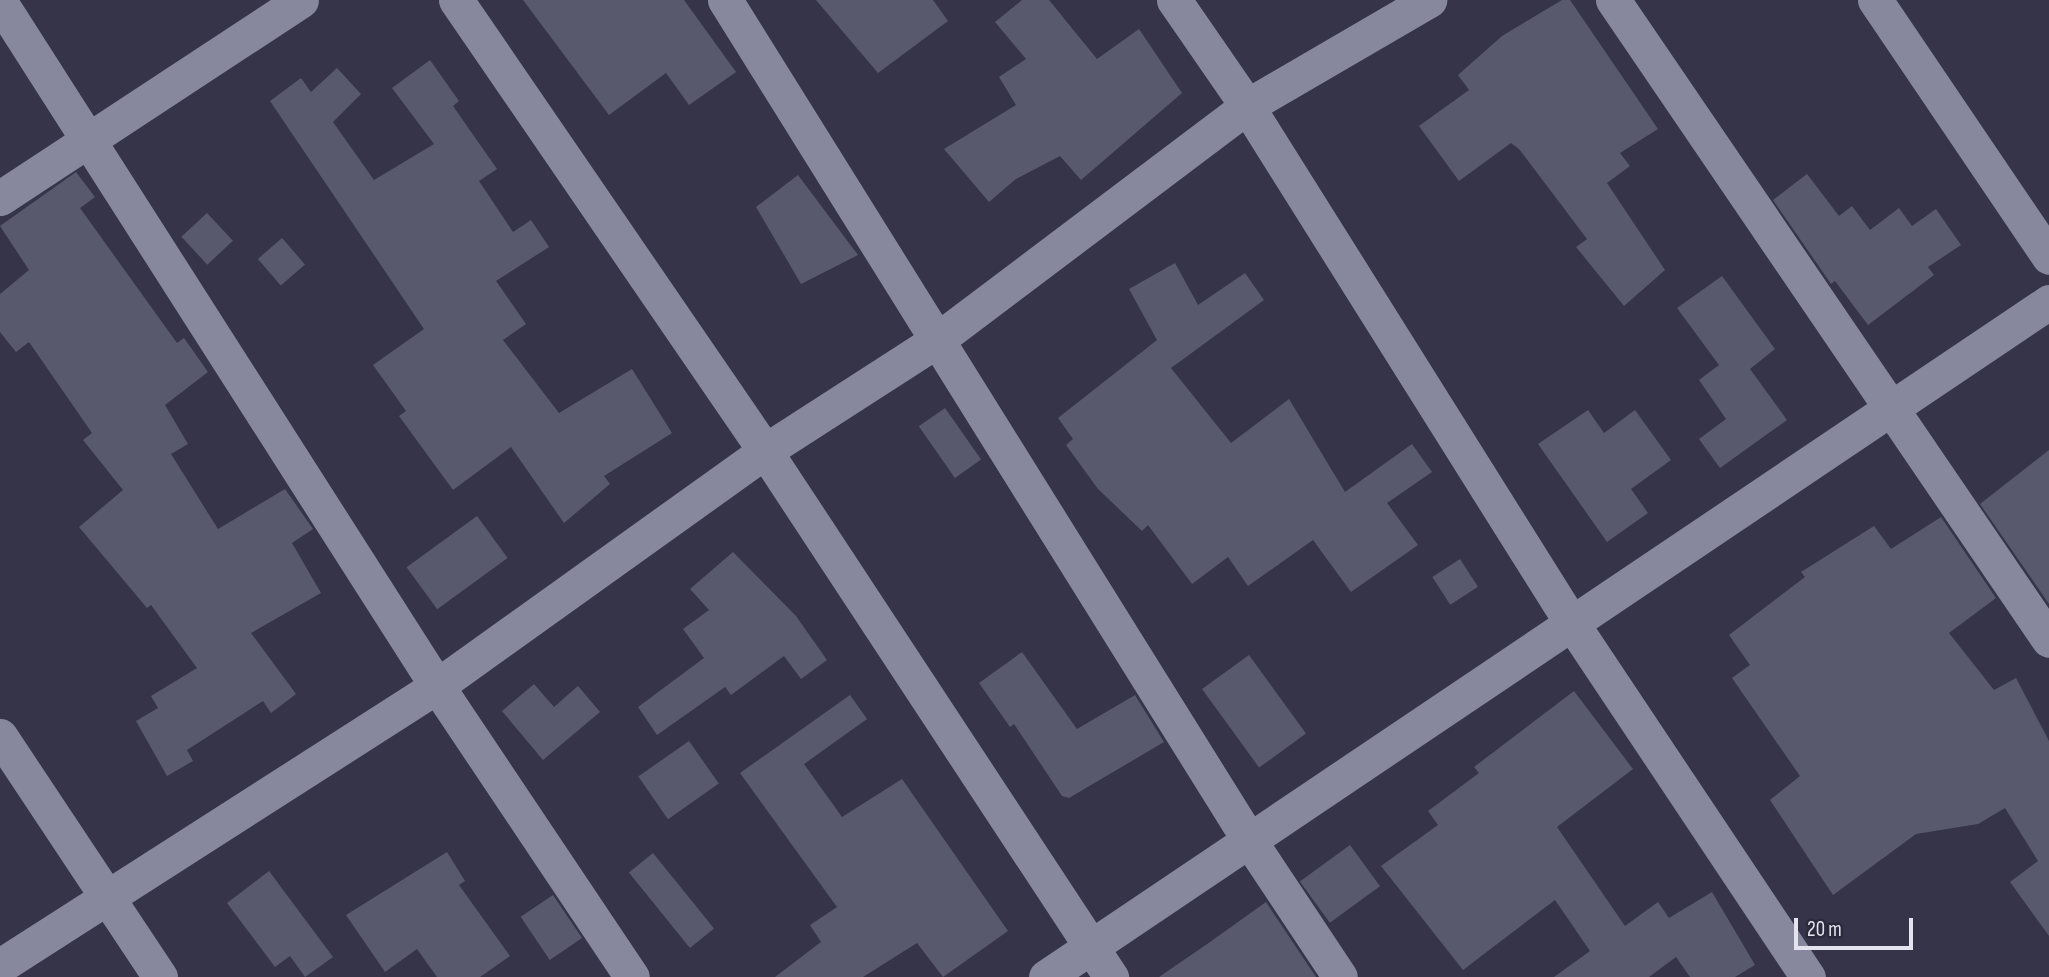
<!DOCTYPE html>
<style>
body{margin:0}
#map{position:relative;width:2049px;height:977px;overflow:hidden;background:#353448;font-family:"Sofia Sans Condensed",sans-serif}
div>[style]{position:absolute}
.building>*{inset:0;background:#59596e;transform-origin:0 0}
.street>*{height:35px;margin:-17.5px;padding:0 17.5px;transform-origin:17.5px;border-radius:17.5px;background:#87879e}
span{translate:-50% -50%;white-space:nowrap;text-align:center;line-height:1.15;-webkit-text-stroke:5px #2b2a3d;paint-order:stroke}
.scale{position:absolute;left:1794px;top:918px;width:119px;height:32px;box-sizing:border-box;border:4px solid #e4e4f0;border-top:0;padding-left:9px;font-size:21px;line-height:24px;white-space:nowrap;color:#e4e4f0;-webkit-text-stroke:5px #2b2a3d;paint-order:stroke}
</style>
<div id="map">
<div class="building">
<div style="clip-path:polygon(523px 0,684px 0,736px 72px,689px 105px,666px 73px,609px 115px)"></div>
<div style="clip-path:polygon(816px 0,933px 0,948px 21px,878px 73px)"></div>
<div style="clip-path:polygon(1022px 0,1049px 0,1097px 59px,1139px 29px,1182px 93px,1081px 180px,1060px 156px,1016px 179px,989px 202px,944px 149px,1016px 105px,999px 77px,1026px 59px,995px 22px)"></div>
<div style="clip-path:polygon(1562px 0,1570px 0,1658px 129px,1620px 153px,1630px 166px,1607px 183px,1665px 270px,1624px 306px,1576px 247px,1587px 239px,1519px 149px,1511px 143px,1459px 181px,1419px 126px,1469px 90px,1458px 75px,1502px 36px)"></div>
<div style="clip-path:polygon(430px 60px,459px 101px,453px 106px,497px 169px,479px 181px,513px 232px,531px 220px,549px 247px,496px 281px,526px 324px,503px 340px,559px 413px,632px 369px,672px 433px,604px 476px,610px 484px,564px 523px,511px 447px,453px 490px,399px 416px,406px 411px,373px 365px,424px 329px,270px 101px,301px 78px,311px 92px,337px 68px,361px 94px,333px 122px,374px 180px,434px 144px,392px 88px)"></div>
<div style="clip-path:polygon(76px 172px,95px 197px,80px 208px,177px 343px,184px 338px,208px 372px,165px 405px,188px 444px,171px 454px,218px 529px,285px 489px,313px 529px,292px 543px,321px 593px,251px 633px,296px 694px,271px 713px,263px 701px,187px 750px,193px 761px,167px 776px,136px 721px,158px 708px,151px 696px,197px 668px,151px 605px,147px 608px,79px 527px,123px 490px,83px 440px,92px 433px,29px 342px,16px 352px,0 332px,0 294px,29px 270px,0 226px)"></div>
<div style="clip-path:polygon(1807px 174px,1839px 216px,1852px 206px,1870px 230px,1899px 208px,1912px 226px,1936px 209px,1961px 245px,1928px 267px,1934px 275px,1868px 325px,1835px 281px,1831px 284px,1773px 200px)"></div>
<div style="clip-path:polygon(798px 175px,858px 255px,801px 284px,756px 207px)"></div>
<div style="left:207px;top:213px;width:38px;height:35px;rotate:47deg"></div>
<div style="left:282px;top:238px;width:35px;height:32px;rotate:49deg"></div>
<div style="clip-path:polygon(1175px 263px,1198px 305px,1245px 273px,1264px 300px,1171px 368px,1231px 443px,1289px 399px,1345px 492px,1412px 444px,1432px 472px,1387px 503px,1418px 545px,1351px 592px,1313px 540px,1248px 586px,1228px 557px,1192px 584px,1148px 525px,1142px 531px,1098px 489px,1066px 445px,1073px 439px,1058px 418px,1157px 340px,1129px 289px)"></div>
<div style="clip-path:polygon(1722px 276px,1775px 349px,1750px 369px,1787px 420px,1720px 468px,1699px 439px,1726px 419px,1699px 380px,1719px 365px,1677px 308px)"></div>
<div style="left:945px;top:408px;width:63px;height:32px;rotate:55deg"></div>
<div style="clip-path:polygon(1588px 410px,1604px 433px,1635px 410px,1671px 460px,1631px 489px,1648px 513px,1607px 542px,1538px 444px)"></div>
<div style="clip-path:polygon(2049px 450px,2049px 604px,1980px 504px)"></div>
<div style="left:477px;top:516px;width:52px;height:87px;rotate:54deg"></div>
<div style="clip-path:polygon(1941px 517px,1996px 598px,1949px 633px,1994px 690px,2016px 678px,2049px 741px,2049px 936px,2010px 882px,2038px 861px,2005px 808px,1978px 824px,1916px 834px,1833px 895px,1770px 800px,1800px 776px,1732px 678px,1750px 665px,1729px 635px,1805px 577px,1801px 572px,1874px 526px,1891px 549px)"></div>
<div style="clip-path:polygon(733px 552px,796px 616px,827px 660px,801px 679px,784px 656px,731px 695px,725px 687px,657px 735px,638px 707px,704px 658px,683px 629px,709px 610px,690px 589px)"></div>
<div style="left:1460px;top:559px;width:33px;height:33px;rotate:57deg"></div>
<div style="clip-path:polygon(1022px 652px,1077px 729px,1135px 695px,1164px 742px,1069px 798px,1062px 796px,1014px 724px,1010px 727px,979px 683px)"></div>
<div style="left:1249px;top:655px;width:97px;height:58px;rotate:54deg"></div>
<div style="clip-path:polygon(534px 684px,554px 707px,578px 686px,600px 712px,543px 760px,502px 711px)"></div>
<div style="clip-path:polygon(1574px 691px,1633px 769px,1557px 827px,1625px 926px,1658px 902px,1669px 918px,1712px 892px,1755px 965px,1735px 977px,1690px 977px,1676px 957px,1649px 977px,1554px 977px,1590px 951px,1555px 900px,1463px 970px,1381px 866px,1438px 825px,1428px 811px,1479px 773px,1474px 767px)"></div>
<div style="clip-path:polygon(850px 695px,867px 719px,804px 764px,842px 817px,902px 779px,1008px 931px,943px 977px,917px 943px,863px 977px,775px 977px,821px 942px,810px 925px,837px 907px,740px 773px)"></div>
<div style="left:689px;top:741px;width:52px;height:62px;rotate:55deg"></div>
<div style="left:1350px;top:845px;width:51px;height:62px;rotate:54deg"></div>
<div style="clip-path:polygon(447px 852px,465px 881px,459px 885px,510px 956px,480px 977px,437px 977px,417px 949px,385px 972px,346px 915px)"></div>
<div style="left:653px;top:853px;width:97px;height:31px;rotate:51deg"></div>
<div style="clip-path:polygon(269px 871px,333px 957px,305px 977px,290px 956px,275px 967px,227px 903px)"></div>
<div style="left:553px;top:895px;width:52px;height:39px;rotate:56deg"></div>
<div style="clip-path:polygon(1266px 902px,1316px 977px,1159px 977px,1210px 942px)"></div>
</div>
<div class="street">
<div style="left:456px;top:0;width:547px;rotate:55.58deg"></div>
<div style="left:765px;top:451px;width:630px;rotate:56.66deg"></div>
<div style="left:725px;top:0;width:990px;rotate:58.04deg"></div>
<div style="left:1249px;top:840px;width:164px;rotate:56.4deg"></div>
<div style="left:1174px;top:0;width:129px;rotate:55.4deg"></div>
<div style="left:1247px;top:106px;width:609px;rotate:57.88deg"></div>
<div style="left:1571px;top:622px;width:427px;rotate:56.3deg"></div>
<div style="left:1613px;top:0;width:774px;rotate:55.74deg"></div>
<div style="left:1875px;top:0;width:310px;rotate:55.9deg"></div>
<div style="left:0;top:2px;width:812px;rotate:57.43deg"></div>
<div style="left:437px;top:686px;width:350px;rotate:56.2deg"></div>
<div style="left:0;top:198px;width:360px;rotate:-33.3deg"></div>
<div style="left:0;top:736px;width:289px;rotate:56.4deg"></div>
<div style="left:0;top:966px;width:519px;rotate:-32.65deg"></div>
<div style="left:437px;top:686px;width:403px;rotate:-35.6deg"></div>
<div style="left:765px;top:451px;width:205px;rotate:-32.8deg"></div>
<div style="left:937px;top:340px;width:388px;rotate:-37deg"></div>
<div style="left:1247px;top:106px;width:211px;rotate:-30.2deg"></div>
<div style="left:1046px;top:977px;width:1209px;rotate:-33.94deg"></div>
</div>
<div class="scale">20 m</div>
</div>
